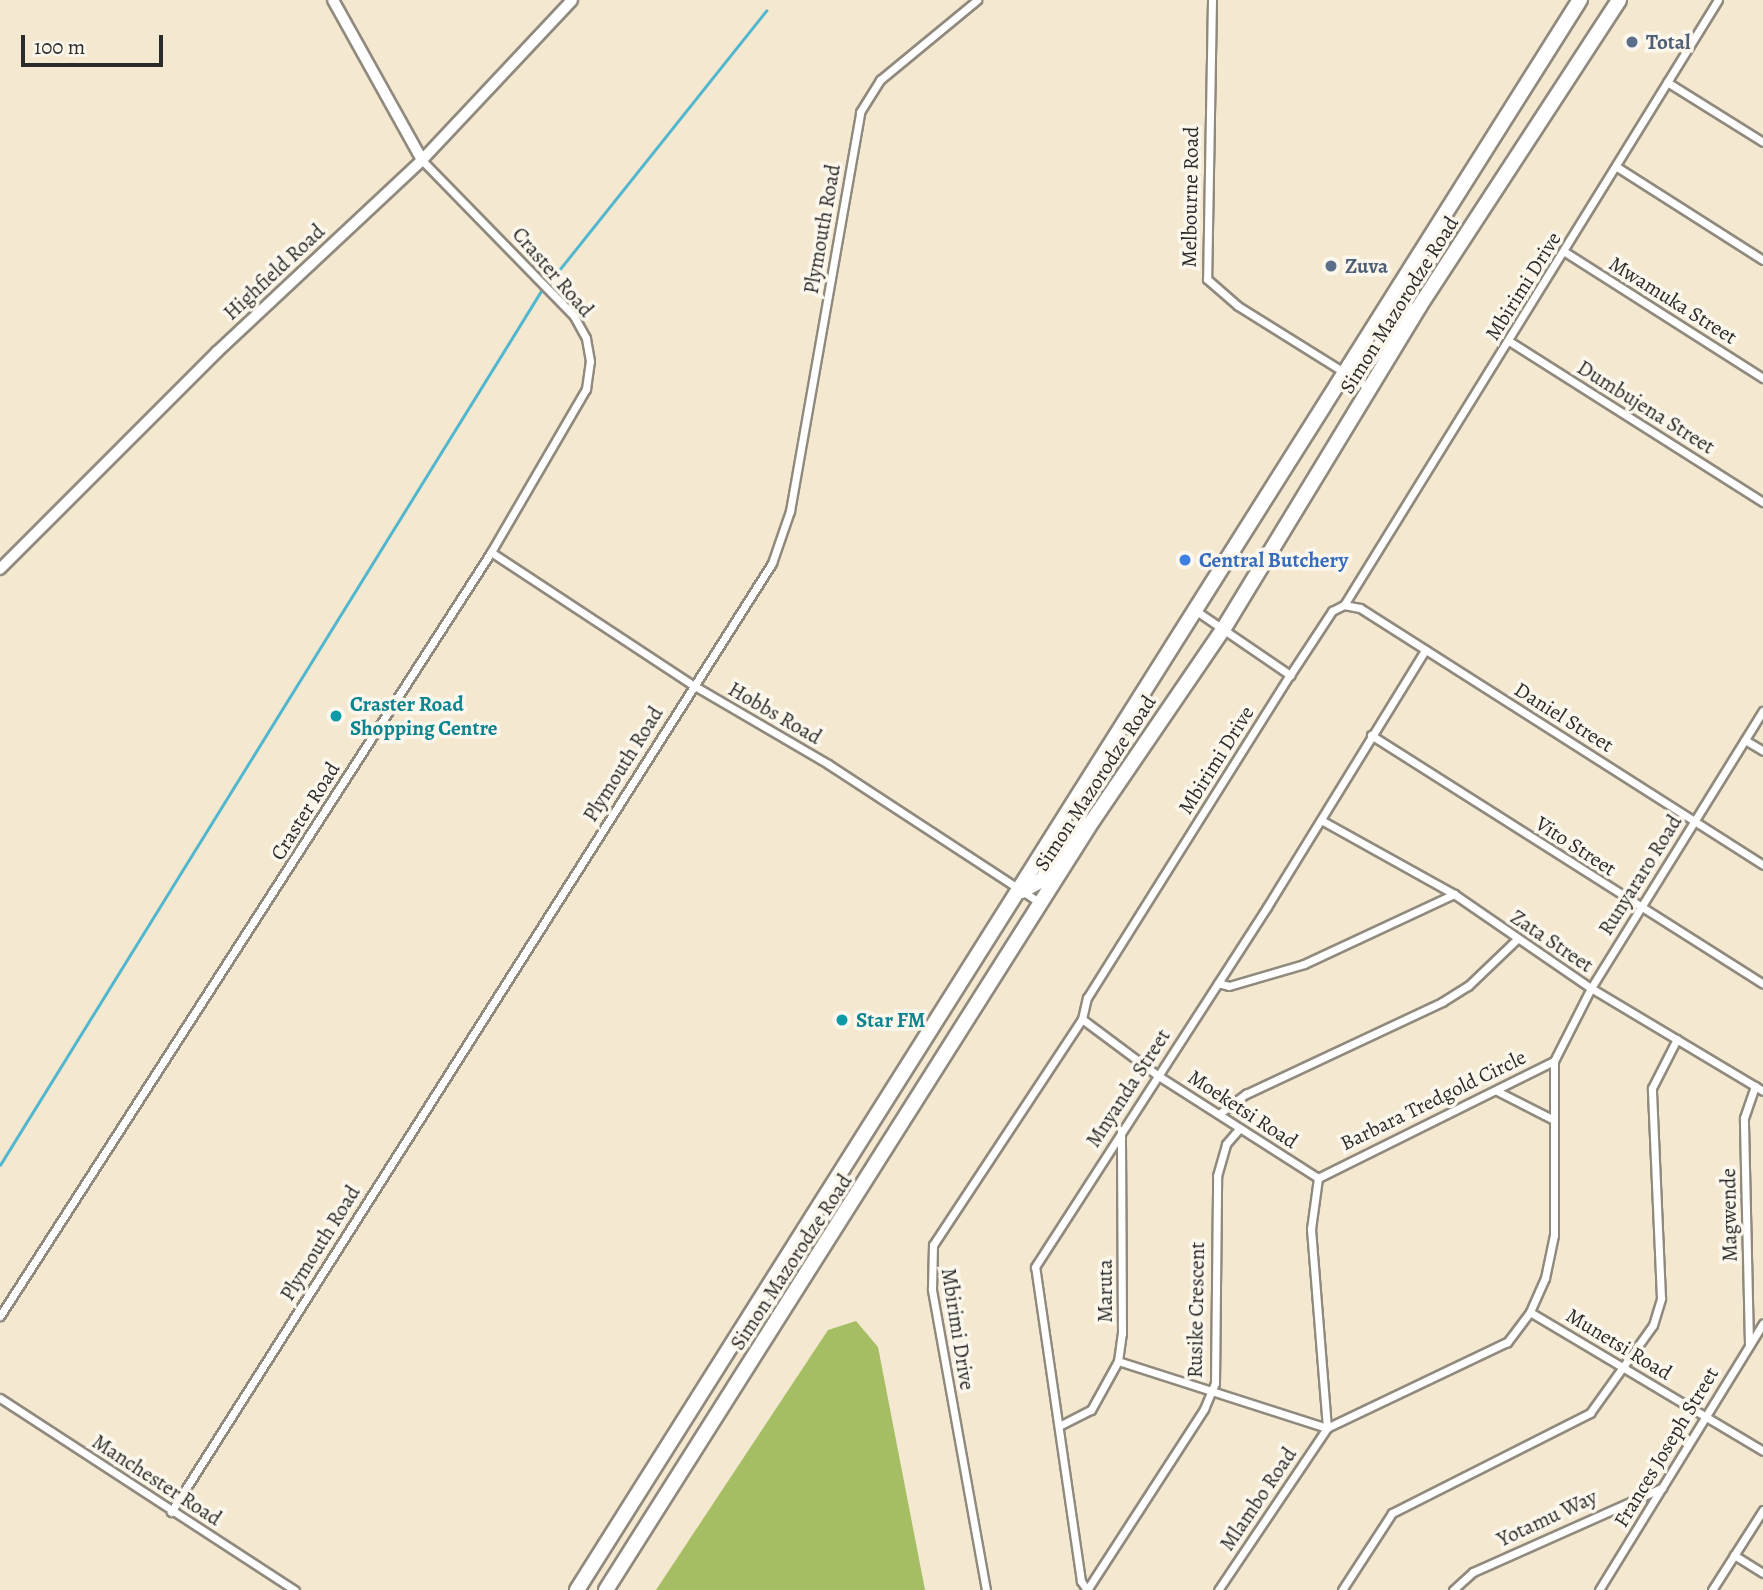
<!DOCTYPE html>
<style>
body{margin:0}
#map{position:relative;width:1763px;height:1590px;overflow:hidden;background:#f5e8d1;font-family:Alegreya,serif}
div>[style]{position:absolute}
.green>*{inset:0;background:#a5be64}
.stream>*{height:2.5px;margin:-1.25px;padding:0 1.25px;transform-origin:1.25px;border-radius:1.25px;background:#51b7cf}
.roads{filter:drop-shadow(2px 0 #908a7e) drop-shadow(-2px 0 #908a7e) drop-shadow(0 2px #908a7e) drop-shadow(0 -2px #908a7e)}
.street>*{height:7px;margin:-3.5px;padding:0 3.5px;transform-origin:3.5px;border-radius:3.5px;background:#fff}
.secondary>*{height:10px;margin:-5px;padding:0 5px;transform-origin:5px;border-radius:5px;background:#fff}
.highway>*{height:14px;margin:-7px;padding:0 7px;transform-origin:7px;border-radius:7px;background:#fff}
.dots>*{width:19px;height:19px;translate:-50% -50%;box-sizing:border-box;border:4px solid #fbf7ec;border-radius:50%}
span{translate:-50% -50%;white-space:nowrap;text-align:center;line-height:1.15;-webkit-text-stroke:7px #fbf7ec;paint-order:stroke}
.service-label{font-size:21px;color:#4e5e75;font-weight:700}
.left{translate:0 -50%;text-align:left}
.street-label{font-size:21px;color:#2b2b2b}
.shop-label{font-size:21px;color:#366cbe;font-weight:700}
.culture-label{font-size:21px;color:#0d838f;font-weight:700}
.scale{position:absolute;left:21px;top:35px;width:142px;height:32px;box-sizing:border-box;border:4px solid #2b2b2b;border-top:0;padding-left:9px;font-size:21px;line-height:24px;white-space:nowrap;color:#2b2b2b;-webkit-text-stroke:5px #fbf7ec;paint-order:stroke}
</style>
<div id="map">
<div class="green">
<div style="clip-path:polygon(856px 1321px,878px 1347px,925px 1590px,656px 1590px,828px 1330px)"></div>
</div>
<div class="stream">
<div style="left:556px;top:274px;width:337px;rotate:-51.4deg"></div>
<div style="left:0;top:1165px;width:1028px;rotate:-58.24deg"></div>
</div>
<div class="roads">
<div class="street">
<div style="left:1212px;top:0;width:279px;rotate:91deg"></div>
<div style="left:1207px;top:279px;width:41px;rotate:41.1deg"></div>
<div style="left:1238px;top:306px;width:157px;rotate:32deg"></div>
<div style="left:1667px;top:82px;width:113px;rotate:32deg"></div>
<div style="left:1617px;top:167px;width:173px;rotate:32.5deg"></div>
<div style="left:1565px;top:252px;width:235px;rotate:32.5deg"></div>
<div style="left:1509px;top:341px;width:301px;rotate:32.4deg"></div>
<div style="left:491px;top:552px;width:242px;rotate:33.4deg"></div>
<div style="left:693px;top:685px;width:156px;rotate:30.3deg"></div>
<div style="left:828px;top:764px;width:256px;rotate:33.2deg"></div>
<div style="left:1344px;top:605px;width:16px;rotate:11deg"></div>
<div style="left:1360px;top:608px;width:478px;rotate:32.5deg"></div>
<div style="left:1198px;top:612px;width:112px;rotate:34.4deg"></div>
<div style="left:1371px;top:735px;width:464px;rotate:32.4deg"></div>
<div style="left:1745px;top:740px;width:21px;rotate:31deg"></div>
<div style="left:1321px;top:820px;width:152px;rotate:29.1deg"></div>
<div style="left:1454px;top:894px;width:166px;rotate:34.5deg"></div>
<div style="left:1591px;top:988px;width:200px;rotate:30.9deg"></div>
<div style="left:1218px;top:983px;width:11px;rotate:15deg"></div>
<div style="left:1229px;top:986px;width:78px;rotate:-16.3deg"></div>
<div style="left:1304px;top:964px;width:166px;rotate:-25deg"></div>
<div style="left:1082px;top:1019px;width:94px;rotate:36.7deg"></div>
<div style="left:1157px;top:1075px;width:191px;rotate:32.6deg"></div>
<div style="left:1554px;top:1061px;width:174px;rotate:90deg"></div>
<div style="left:1554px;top:1235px;width:44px;rotate:101.8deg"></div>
<div style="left:1545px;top:1278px;width:37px;rotate:114deg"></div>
<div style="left:1530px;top:1312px;width:38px;rotate:127deg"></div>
<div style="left:1507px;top:1342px;width:199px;rotate:154.5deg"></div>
<div style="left:1327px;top:1428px;width:200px;rotate:-94.6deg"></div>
<div style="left:1311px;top:1229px;width:51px;rotate:-82.2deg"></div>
<div style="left:1318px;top:1178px;width:263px;rotate:-26.4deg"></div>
<div style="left:1554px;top:1061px;width:82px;rotate:-63.1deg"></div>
<div style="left:1591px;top:988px;width:326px;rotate:-58.2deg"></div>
<div style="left:1497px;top:1091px;width:62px;rotate:27deg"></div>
<div style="left:1219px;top:1114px;width:34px;rotate:-37deg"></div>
<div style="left:1246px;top:1094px;width:217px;rotate:-25.1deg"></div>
<div style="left:1442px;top:1002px;width:31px;rotate:-32deg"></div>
<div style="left:1468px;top:986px;width:68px;rotate:-43.8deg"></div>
<div style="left:1530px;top:1312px;width:271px;rotate:30.8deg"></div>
<div style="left:0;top:1316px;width:908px;rotate:-57.27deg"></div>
<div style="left:491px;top:552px;width:189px;rotate:-59.8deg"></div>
<div style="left:586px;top:389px;width:28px;rotate:-82deg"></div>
<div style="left:590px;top:361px;width:23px;rotate:-100deg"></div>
<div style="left:586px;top:338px;width:25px;rotate:-119deg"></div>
<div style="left:574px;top:316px;width:218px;rotate:-134.3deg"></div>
<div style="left:1749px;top:1344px;width:226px;rotate:-91.3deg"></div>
<div style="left:1744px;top:1118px;width:34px;rotate:-71deg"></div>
<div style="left:1118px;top:1361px;width:219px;rotate:17.8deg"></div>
<div style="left:1327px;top:1428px;width:195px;rotate:123.9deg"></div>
<div style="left:0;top:1398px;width:352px;rotate:33.1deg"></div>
<div style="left:1059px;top:1426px;width:36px;rotate:-27deg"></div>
<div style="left:1091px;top:1410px;width:56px;rotate:-61.1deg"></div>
<div style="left:1118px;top:1361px;width:28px;rotate:-82deg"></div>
<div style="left:1122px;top:1333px;width:203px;rotate:-90.3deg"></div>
<div style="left:171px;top:1512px;width:1123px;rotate:-57.65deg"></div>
<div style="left:772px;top:563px;width:55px;rotate:-70.9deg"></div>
<div style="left:790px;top:511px;width:405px;rotate:-80deg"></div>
<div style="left:860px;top:112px;width:38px;rotate:-58deg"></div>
<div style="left:880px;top:80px;width:126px;rotate:-39.5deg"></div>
<div style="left:1734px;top:1555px;width:34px;rotate:32deg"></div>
<div style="left:986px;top:1590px;width:306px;rotate:-100.2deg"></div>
<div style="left:932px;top:1289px;width:44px;rotate:-88.7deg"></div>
<div style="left:933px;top:1245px;width:271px;rotate:-56.6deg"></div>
<div style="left:1082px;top:1019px;width:22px;rotate:-77deg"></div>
<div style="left:1087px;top:998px;width:381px;rotate:-57.9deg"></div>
<div style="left:1290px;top:675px;width:77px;rotate:-56.7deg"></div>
<div style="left:1332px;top:611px;width:13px;rotate:-27deg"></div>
<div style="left:1344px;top:605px;width:711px;rotate:-58.28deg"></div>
<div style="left:1087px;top:1590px;width:11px;rotate:-124deg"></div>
<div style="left:1081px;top:1581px;width:317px;rotate:-98.3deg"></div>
<div style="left:1035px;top:1267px;width:428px;rotate:-57.2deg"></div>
<div style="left:1267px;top:907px;width:302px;rotate:-58.4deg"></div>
<div style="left:1087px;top:1590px;width:216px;rotate:-57.1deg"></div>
<div style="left:1204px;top:1409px;width:28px;rotate:-67deg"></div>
<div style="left:1215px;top:1383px;width:207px;rotate:-89.4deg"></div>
<div style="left:1217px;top:1176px;width:33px;rotate:-74deg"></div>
<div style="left:1226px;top:1144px;width:21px;rotate:-49deg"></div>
<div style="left:1342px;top:1590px;width:92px;rotate:-57deg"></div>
<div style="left:1392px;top:1513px;width:222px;rotate:-26.8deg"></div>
<div style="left:1590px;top:1413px;width:108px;rotate:-54.4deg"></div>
<div style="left:1653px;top:1325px;width:28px;rotate:-73deg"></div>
<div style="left:1661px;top:1298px;width:210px;rotate:-92.5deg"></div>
<div style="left:1652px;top:1088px;width:55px;rotate:-63deg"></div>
<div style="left:1453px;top:1590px;width:27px;rotate:-42deg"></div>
<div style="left:1473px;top:1572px;width:207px;rotate:-24deg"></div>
<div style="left:1599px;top:1590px;width:313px;rotate:-58.4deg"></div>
<div style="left:1712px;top:1590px;width:95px;rotate:-57.5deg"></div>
</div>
<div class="secondary">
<div style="left:333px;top:0;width:183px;rotate:60.9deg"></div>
<div style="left:0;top:569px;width:307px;rotate:-45deg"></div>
<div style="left:217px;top:352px;width:281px;rotate:-43.1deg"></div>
<div style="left:422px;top:160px;width:219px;rotate:-46.8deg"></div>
</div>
<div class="highway">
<div style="left:1348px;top:373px;width:21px;rotate:-25deg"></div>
<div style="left:1367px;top:364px;width:44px;rotate:-54.2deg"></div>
<div style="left:1393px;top:328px;width:28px;rotate:-39deg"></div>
<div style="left:1022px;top:891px;width:23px;rotate:-29deg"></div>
<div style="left:1042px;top:880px;width:44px;rotate:-58.8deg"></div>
<div style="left:1065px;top:842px;width:27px;rotate:-39deg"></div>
<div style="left:577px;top:1590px;width:1880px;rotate:-57.76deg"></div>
<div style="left:606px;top:1590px;width:911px;rotate:-57.69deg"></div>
<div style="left:1093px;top:820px;width:232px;rotate:-55.7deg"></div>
<div style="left:1224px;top:628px;width:376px;rotate:-58.7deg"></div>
<div style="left:1419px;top:307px;width:366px;rotate:-56.9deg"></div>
</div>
</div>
<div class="dots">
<div style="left:1632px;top:42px;background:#5c6f8a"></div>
<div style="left:1331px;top:266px;background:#5c6f8a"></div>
<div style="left:1185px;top:560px;background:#3f7fe0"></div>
<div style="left:336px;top:716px;background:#0f9aa8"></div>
<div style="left:842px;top:1020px;background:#0f9aa8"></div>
</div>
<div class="service-label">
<span class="left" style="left:1646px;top:42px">Total</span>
<span class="left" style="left:1345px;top:266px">Zuva</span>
</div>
<div class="street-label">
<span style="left:1190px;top:197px;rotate:-89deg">Melbourne Road</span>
<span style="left:822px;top:229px;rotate:-80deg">Plymouth Road</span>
<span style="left:274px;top:272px;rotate:-43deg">Highfield Road</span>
<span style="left:553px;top:272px;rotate:49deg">Craster Road</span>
<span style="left:1523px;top:286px;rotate:-58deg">Mbirimi Drive</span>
<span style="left:1673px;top:300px;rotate:32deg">Mwamuka Street</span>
<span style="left:1399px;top:305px;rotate:-58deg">Simon Mazorodze Road</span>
<span style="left:1646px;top:407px;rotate:32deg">Dumbujena Street</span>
<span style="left:775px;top:713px;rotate:30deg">Hobbs Road</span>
<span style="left:1564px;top:717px;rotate:32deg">Daniel Street</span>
<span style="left:1216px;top:760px;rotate:-58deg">Mbirimi Drive</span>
<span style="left:623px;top:764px;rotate:-58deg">Plymouth Road</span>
<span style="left:1095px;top:783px;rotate:-57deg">Simon Mazorodze Road</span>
<span style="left:305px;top:811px;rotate:-58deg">Craster Road</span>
<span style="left:1576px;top:846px;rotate:33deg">Vito Street</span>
<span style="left:1640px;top:875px;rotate:-58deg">Runyararo Road</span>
<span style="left:1552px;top:941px;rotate:34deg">Zata Street</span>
<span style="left:1128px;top:1088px;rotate:-57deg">Mnyanda Street</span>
<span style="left:1433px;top:1100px;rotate:-26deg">Barbara Tredgold Circle</span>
<span style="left:1243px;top:1109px;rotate:33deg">Moeketsi Road</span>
<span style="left:1729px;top:1215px;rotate:-91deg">Magwende</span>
<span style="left:320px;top:1243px;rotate:-58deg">Plymouth Road</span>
<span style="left:791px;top:1262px;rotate:-57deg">Simon Mazorodze Road</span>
<span style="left:1105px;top:1291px;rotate:-90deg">Maruta</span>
<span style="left:1196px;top:1310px;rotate:-89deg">Rusike Crescent</span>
<span style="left:958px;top:1329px;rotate:81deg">Mbirimi Drive</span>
<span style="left:1619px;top:1344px;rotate:31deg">Munetsi Road</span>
<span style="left:1666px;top:1447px;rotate:-59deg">Frances Joseph Street</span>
<span style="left:157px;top:1480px;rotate:33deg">Manchester Road</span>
<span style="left:1258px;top:1499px;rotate:-56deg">Mlambo Road</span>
<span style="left:1547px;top:1518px;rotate:-25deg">Yotamu Way</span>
</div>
<div class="shop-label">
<span class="left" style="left:1199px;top:560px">Central Butchery</span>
</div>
<div class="culture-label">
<span class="left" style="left:350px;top:716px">Craster Road<br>Shopping Centre</span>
<span class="left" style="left:856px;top:1020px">Star FM</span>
</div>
<div class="scale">100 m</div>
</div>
